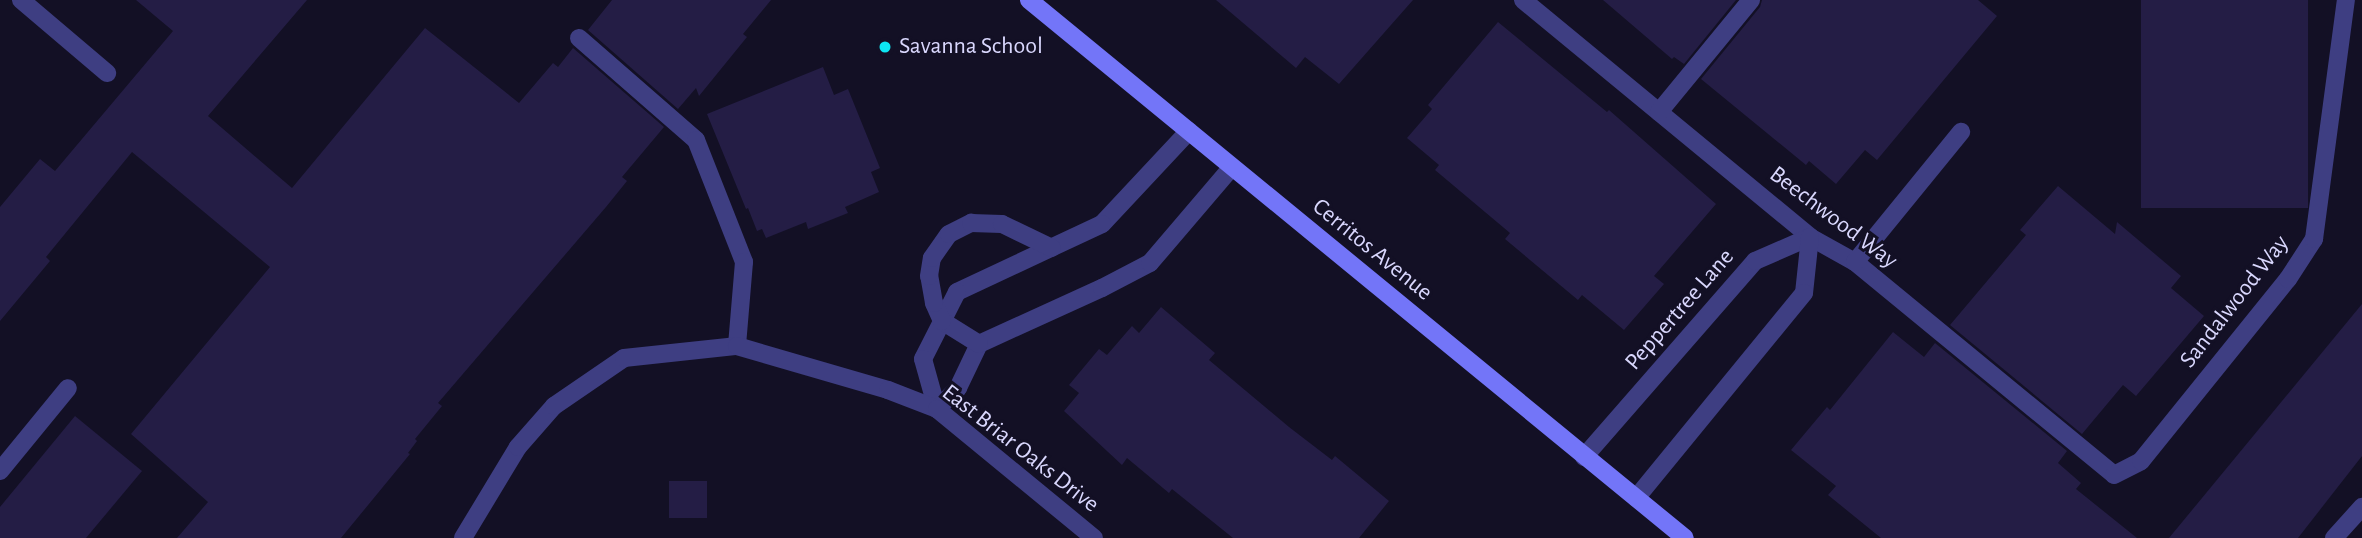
<!DOCTYPE html>
<style>
body{margin:0}
#map{position:relative;width:2362px;height:538px;overflow:hidden;background:#131025;font-family:"Alegreya Sans",sans-serif}
div>[style]{position:absolute}
.building>*{inset:0;background:#241d45;transform-origin:0 0}
.service>*{height:18px;margin:-9px;padding:0 9px;transform-origin:9px;border-radius:9px;background:#3e3e82}
.minor>*{height:18px;margin:-9px;padding:0 9px;transform-origin:9px;border-radius:9px;background:#3e3e82}
.secondary>*{height:18px;margin:-9px;padding:0 9px;transform-origin:9px;border-radius:9px;background:#7375f8}
.dots>*{width:19px;height:19px;translate:-50% -50%;box-sizing:border-box;border:4px solid #131025;border-radius:50%}
span{translate:-50% -50%;white-space:nowrap;text-align:center;line-height:1.15;-webkit-text-stroke:6px #131025;paint-order:stroke}
.poi-label{font-size:24px;color:#d9d7fd}
.left{translate:0 -50%;text-align:left}
.street-label{font-size:24px;color:#d9d7fd}
</style>
<div id="map">
<div class="building">
<div style="clip-path:polygon(136px 0,307px 0,208px 116px,292px 188px,425px 28px,519px 103px,553px 63px,558px 67px,573px 48px,664px 127px,622px 177px,627px 181px,606px 207px,438px 403px,442px 406px,415px 439px,417px 441px,408px 453px,410px 454px,341px 538px,177px 538px,208px 502px,131px 434px,270px 267px,132px 152px,46px 257px,50px 261px,0 321px,0 207px,40px 159px,55px 171px,173px 31px)"></div>
<div style="clip-path:polygon(612px 0,771px 0,743px 34px,747px 37px,699px 96px,696px 88px,678px 109px,588px 30px)"></div>
<div style="clip-path:polygon(1216px 0,1413px 0,1339px 84px,1305px 57px,1296px 68px)"></div>
<div style="clip-path:polygon(1603px 0,1736px 0,1684px 64px,1674px 57px,1672px 59px)"></div>
<div style="clip-path:polygon(1762px 0,1978px 0,1997px 16px,1877px 160px,1865px 150px,1836px 184px,1809px 161px,1806px 165px,1701px 79px,1760px 7px)"></div>
<div style="left:2141px;top:0;width:167px;height:208px"></div>
<div style="clip-path:polygon(1498px 22px,1607px 112px,1609px 110px,1716px 204px,1654px 276px,1664px 284px,1624px 330px,1582px 295px,1578px 300px,1505px 239px,1510px 233px,1435px 170px,1439px 165px,1407px 138px,1432px 109px,1428px 105px)"></div>
<div style="clip-path:polygon(823px 67px,834px 95px,848px 89px,880px 168px,871px 172px,879px 192px,845px 207px,848px 213px,808px 229px,806px 222px,766px 238px,762px 229px,757px 231px,748px 208px,746px 209px,707px 114px)"></div>
<div style="clip-path:polygon(2058px 186px,2115px 234px,2117px 222px,2181px 276px,2171px 288px,2204px 316px,2136px 396px,2123px 385px,2082px 434px,1950px 325px,2026px 235px,2020px 230px)"></div>
<div style="clip-path:polygon(2362px 304px,2362px 456px,2298px 538px,2169px 538px)"></div>
<div style="clip-path:polygon(1161px 307px,1215px 353px,1209px 360px,1289px 427px,1332px 460px,1335px 456px,1389px 501px,1359px 538px,1233px 538px,1172px 489px,1169px 493px,1127px 458px,1122px 465px,1064px 411px,1079px 393px,1069px 385px,1099px 349px,1107px 355px,1132px 326px,1139px 333px)"></div>
<div style="clip-path:polygon(1893px 332px,1924px 357px,1935px 343px,2067px 451px,2058px 463px,2081px 483px,2076px 489px,2137px 538px,1881px 538px,1828px 495px,1836px 486px,1791px 450px,1827px 407px,1830px 410px)"></div>
<div style="clip-path:polygon(75px 416px,142px 471px,86px 538px,0 538px,0 507px)"></div>
<div style="left:707px;top:481px;width:37px;height:38px;rotate:90deg"></div>
</div>
<div class="service">
<div style="left:21px;top:0;width:113px;rotate:40.3deg"></div>
<div style="left:579px;top:38px;width:155px;rotate:41.1deg"></div>
<div style="left:696px;top:140px;width:131px;rotate:68.5deg"></div>
<div style="left:744px;top:262px;width:84px;rotate:94.8deg"></div>
<div style="left:0;top:471px;width:107px;rotate:-50.7deg"></div>
<div style="left:2334px;top:538px;width:42px;rotate:-47.9deg"></div>
</div>
<div class="minor">
<div style="left:1523px;top:0;width:372px;rotate:39.5deg"></div>
<div style="left:1810px;top:237px;width:51px;rotate:29.1deg"></div>
<div style="left:1855px;top:262px;width:335px;rotate:39.4deg"></div>
<div style="left:2114px;top:475px;width:30px;rotate:-27deg"></div>
<div style="left:2141px;top:461px;width:234px;rotate:-51.1deg"></div>
<div style="left:2288px;top:279px;width:48px;rotate:-57deg"></div>
<div style="left:2314px;top:239px;width:241px;rotate:-82.4deg"></div>
<div style="left:1659px;top:112px;width:145px;rotate:-50.6deg"></div>
<div style="left:1189px;top:131px;width:127px;rotate:133.1deg"></div>
<div style="left:1102px;top:224px;width:160px;rotate:154.9deg"></div>
<div style="left:957px;top:292px;width:75px;rotate:116.9deg"></div>
<div style="left:923px;top:359px;width:52px;rotate:74.4deg"></div>
<div style="left:937px;top:409px;width:30px;rotate:-45deg"></div>
<div style="left:958px;top:388px;width:49px;rotate:-64.5deg"></div>
<div style="left:979px;top:344px;width:135px;rotate:-24.5deg"></div>
<div style="left:1102px;top:288px;width:54px;rotate:-27.5deg"></div>
<div style="left:1150px;top:263px;width:126px;rotate:-49.5deg"></div>
<div style="left:1855px;top:262px;width:168px;rotate:-50.8deg"></div>
<div style="left:979px;top:344px;width:44px;rotate:-148.1deg"></div>
<div style="left:942px;top:321px;width:20px;rotate:-114deg"></div>
<div style="left:934px;top:303px;width:27px;rotate:-100deg"></div>
<div style="left:929px;top:276px;width:18px;rotate:-81deg"></div>
<div style="left:932px;top:258px;width:29px;rotate:-55deg"></div>
<div style="left:949px;top:234px;width:25px;rotate:-27deg"></div>
<div style="left:971px;top:223px;width:31px;rotate:2deg"></div>
<div style="left:1002px;top:224px;width:55px;rotate:25.6deg"></div>
<div style="left:1584px;top:457px;width:260px;rotate:-48.9deg"></div>
<div style="left:1755px;top:261px;width:60px;rotate:-23.6deg"></div>
<div style="left:1810px;top:237px;width:56px;rotate:96.1deg"></div>
<div style="left:1804px;top:293px;width:265px;rotate:129.3deg"></div>
<div style="left:463px;top:538px;width:106px;rotate:-58.9deg"></div>
<div style="left:518px;top:447px;width:55px;rotate:-48.7deg"></div>
<div style="left:554px;top:406px;width:85px;rotate:-34.4deg"></div>
<div style="left:624px;top:358px;width:114px;rotate:-6.1deg"></div>
<div style="left:737px;top:346px;width:157px;rotate:16.2deg"></div>
<div style="left:888px;top:390px;width:53px;rotate:21.2deg"></div>
<div style="left:937px;top:409px;width:203px;rotate:39.4deg"></div>
</div>
<div class="secondary">
<div style="left:1029px;top:0;width:848px;rotate:39.36deg"></div>
</div>
<div class="dots">
<div style="left:885px;top:47px;background:#0de6f3"></div>
</div>
<div class="poi-label">
<span class="left" style="left:899px;top:47px">Savanna School</span>
</div>
<div class="street-label">
<span style="left:1833px;top:218px;rotate:37deg">Beechwood Way</span>
<span style="left:1372px;top:250px;rotate:39deg">Cerritos Avenue</span>
<span style="left:2235px;top:302px;rotate:-52deg">Sandalwood Way</span>
<span style="left:1680px;top:310px;rotate:-49deg">Peppertree Lane</span>
<span style="left:1020px;top:449px;rotate:38deg">East Briar Oaks Drive</span>
</div>
</div>
